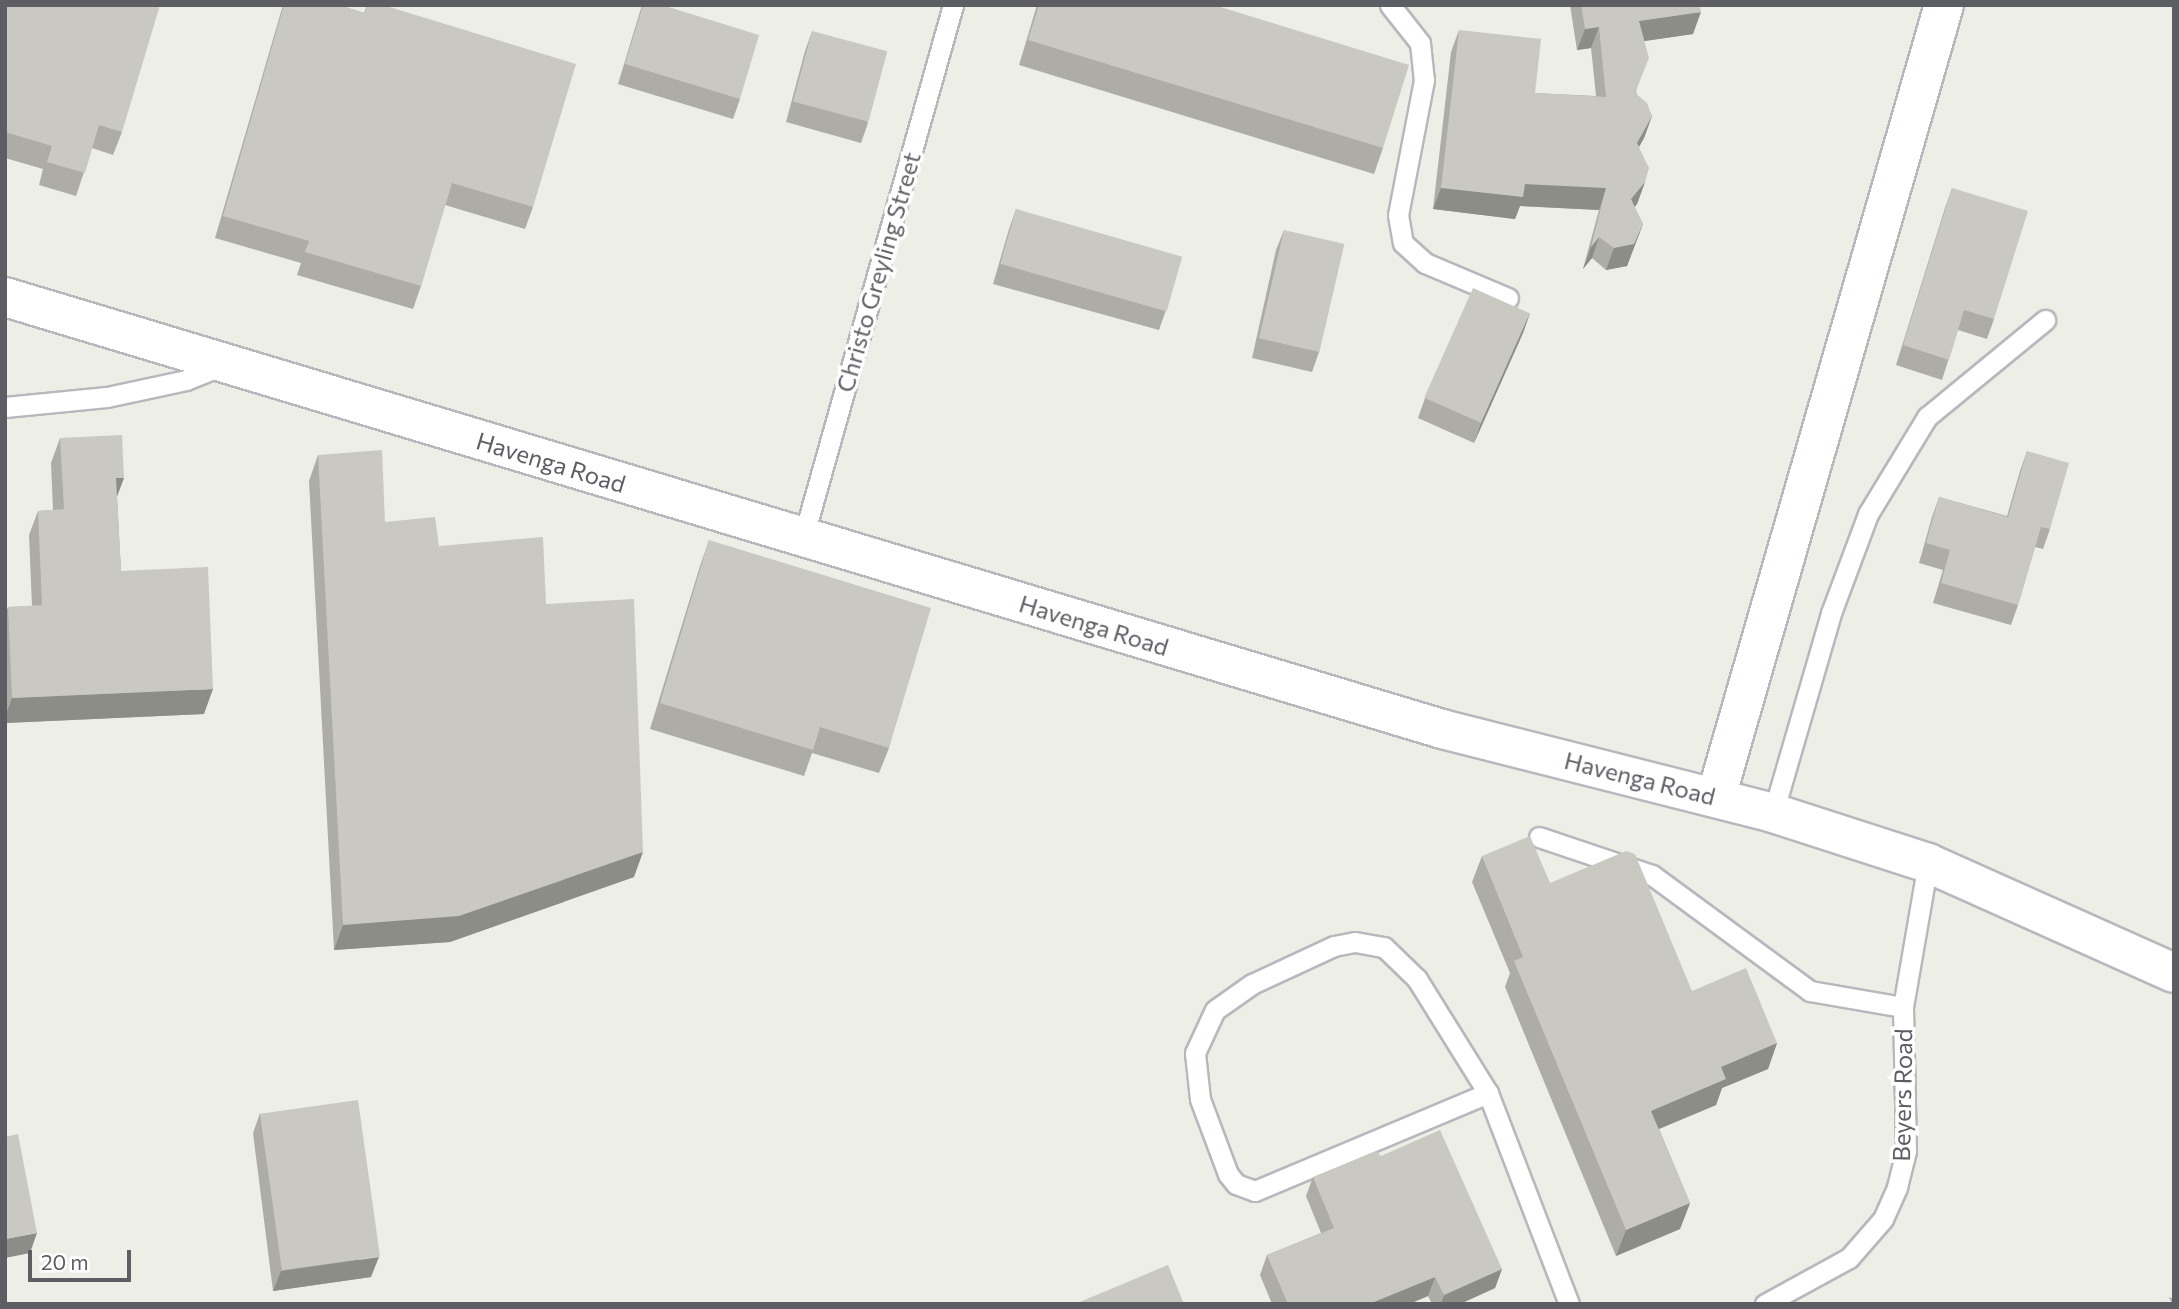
<!DOCTYPE html>
<style>
body{margin:0}
#map{position:relative;width:2179px;height:1309px;overflow:hidden;background:#edeee5;font-family:Commissioner,sans-serif}
div>[style]{position:absolute}
.roads{filter:drop-shadow(2px 0 #b7b8be) drop-shadow(-2px 0 #b7b8be) drop-shadow(0 2px #b7b8be) drop-shadow(0 -2px #b7b8be)}
.service>*{height:19px;margin:-9.5px;padding:0 9.5px;transform-origin:9.5px;border-radius:9.5px;background:#fff}
.minor>*{height:38px;margin:-19px;padding:0 19px;transform-origin:19px;border-radius:19px;background:#fff}
.tertiary>*{height:38px;margin:-19px;padding:0 19px;transform-origin:19px;border-radius:19px;background:#fff}
.rail>*{height:5px;margin-top:-2.5px;transform-origin:0;background:repeating-linear-gradient(90deg,#b7b7b8 0 2px,transparent 0 11px)}
.wall>*{inset:0;background:#adada6}
.shaded-wall>*{inset:0;background:#8d8d87}
.building>*{inset:0;background:#c9c9c1;transform-origin:0 0}
span{translate:-50% -50%;white-space:nowrap;text-align:center;line-height:1.15;-webkit-text-stroke:7px #fff;paint-order:stroke}
.street-label{font-size:24px;color:#5d5e64}
.frame{position:absolute;inset:0;border:7px solid #5d5e64;pointer-events:none}
.scale{position:absolute;left:28px;top:1250px;width:103px;height:32px;box-sizing:border-box;border:4px solid #5d5e64;border-top:0;padding-left:9px;font-size:21px;line-height:24px;white-space:nowrap;color:#5d5e64;-webkit-text-stroke:5px #fff;paint-order:stroke}
</style>
<div id="map">
<div class="roads">
<div class="service">
<div style="left:1390px;top:5px;width:48px;rotate:51.7deg"></div>
<div style="left:1420px;top:43px;width:37px;rotate:84deg"></div>
<div style="left:1424px;top:80px;width:137px;rotate:100.9deg"></div>
<div style="left:1398px;top:215px;width:28px;rotate:80deg"></div>
<div style="left:1403px;top:243px;width:30px;rotate:42deg"></div>
<div style="left:1425px;top:263px;width:90px;rotate:22.9deg"></div>
<div style="left:5px;top:407px;width:102px;rotate:-5.6deg"></div>
<div style="left:107px;top:397px;width:81px;rotate:-12.1deg"></div>
<div style="left:186px;top:380px;width:38px;rotate:-22deg"></div>
<div style="left:803px;top:538px;width:554px;rotate:-74.28deg"></div>
<div style="left:1773px;top:813px;width:208px;rotate:-73.8deg"></div>
<div style="left:1831px;top:613px;width:106px;rotate:-69.5deg"></div>
<div style="left:1868px;top:514px;width:114px;rotate:-58.7deg"></div>
<div style="left:1927px;top:417px;width:153px;rotate:-39.4deg"></div>
<div style="left:1539px;top:837px;width:119px;rotate:18.6deg"></div>
<div style="left:1652px;top:875px;width:196px;rotate:36.3deg"></div>
<div style="left:1810px;top:991px;width:94px;rotate:9.8deg"></div>
<div style="left:1488px;top:1093px;width:253px;rotate:157.2deg"></div>
<div style="left:1255px;top:1191px;width:20px;rotate:-160deg"></div>
<div style="left:1236px;top:1184px;width:13px;rotate:-129deg"></div>
<div style="left:1228px;top:1174px;width:80px;rotate:-110.5deg"></div>
<div style="left:1200px;top:1099px;width:46px;rotate:-96.2deg"></div>
<div style="left:1195px;top:1053px;width:47px;rotate:-65.1deg"></div>
<div style="left:1215px;top:1010px;width:45px;rotate:-35.1deg"></div>
<div style="left:1252px;top:984px;width:90px;rotate:-24.9deg"></div>
<div style="left:1334px;top:946px;width:21px;rotate:-11deg"></div>
<div style="left:1355px;top:942px;width:29px;rotate:10deg"></div>
<div style="left:1384px;top:947px;width:46px;rotate:44.1deg"></div>
<div style="left:1417px;top:979px;width:134px;rotate:58.1deg"></div>
<div style="left:1488px;top:1093px;width:226px;rotate:69deg"></div>
<div style="left:1765px;top:1304px;width:96px;rotate:-28.7deg"></div>
<div style="left:1849px;top:1258px;width:52px;rotate:-48.9deg"></div>
<div style="left:1883px;top:1219px;width:35px;rotate:-66deg"></div>
<div style="left:1897px;top:1187px;width:37px;rotate:-76deg"></div>
<div style="left:1906px;top:1151px;width:144px;rotate:-91.2deg"></div>
<div style="left:1903px;top:1007px;width:146px;rotate:-80.2deg"></div>
</div>
<div class="minor">
<div style="left:1716px;top:797px;width:824px;rotate:-73.94deg"></div>
</div>
<div class="tertiary">
<div style="left:5px;top:297px;width:1501px;rotate:16.73deg"></div>
<div style="left:1442px;top:729px;width:341px;rotate:14.2deg"></div>
<div style="left:1773px;top:813px;width:163px;rotate:17.9deg"></div>
<div style="left:1928px;top:863px;width:269px;rotate:24.1deg"></div>
</div>
</div>
<div class="rail">
<div style="left:2160px;top:1304px;width:15px;rotate:-23deg"></div>
</div>
<div class="wall">
<div style="clip-path:polygon(5px 5px,122px 132px,113px 155px,92px 148px,76px 196px,39px 185px,43px 169px,5px 158px)"></div>
<div style="clip-path:polygon(283px 5px,339px 5px,364px 13px,367px 5px,533px 207px,525px 229px,445px 205px,421px 286px,413px 309px,297px 275px,301px 263px,215px 238px)"></div>
<div style="clip-path:polygon(642px 5px,740px 99px,733px 119px,618px 84px)"></div>
<div style="clip-path:polygon(1037px 5px,1214px 5px,1383px 148px,1374px 174px,1019px 65px)"></div>
<div style="clip-path:polygon(1570px 5px,1700px 5px,1693px 34px,1644px 41px,1636px 93px,1652px 116px,1644px 138px,1639px 147px,1645px 182px,1637px 204px,1634px 207px,1643px 224px,1627px 266px,1606px 270px,1592px 258px,1583px 269px,1599px 210px,1520px 206px,1515px 219px,1433px 209px,1451px 52px,1459px 30px,1535px 93px,1596px 96px,1591px 48px,1577px 50px)"></div>
<div style="clip-path:polygon(812px 31px,868px 123px,861px 143px,786px 122px,805px 51px)"></div>
<div style="clip-path:polygon(1952px 188px,1994px 319px,1987px 339px,1958px 330px,1942px 380px,1896px 365px,1945px 208px)"></div>
<div style="clip-path:polygon(1016px 209px,1166px 310px,1159px 330px,993px 284px,1009px 229px)"></div>
<div style="clip-path:polygon(1284px 230px,1319px 352px,1312px 372px,1252px 358px,1276px 250px)"></div>
<div style="clip-path:polygon(1530px 313px,1523px 333px,1474px 443px,1418px 418px,1425px 398px)"></div>
<div style="clip-path:polygon(60px 438px,117px 497px,121px 571px,204px 714px,5px 723px,5px 614px,8px 607px,32px 606px,29px 535px,38px 511px,53px 510px,51px 463px)"></div>
<div style="clip-path:polygon(2027px 451px,2050px 529px,2043px 549px,2035px 547px,2018px 605px,2011px 625px,1933px 603px,1943px 570px,1919px 563px,1932px 517px,1939px 497px,2007px 516px,2020px 471px)"></div>
<div style="clip-path:polygon(318px 455px,385px 522px,439px 546px,546px 604px,634px 877px,450px 942px,334px 950px,309px 481px)"></div>
<div style="clip-path:polygon(709px 540px,889px 748px,879px 773px,812px 753px,804px 776px,650px 729px,700px 566px)"></div>
<div style="clip-path:polygon(1482px 856px,1550px 883px,1692px 991px,1777px 1043px,1768px 1069px,1722px 1088px,1716px 1105px,1659px 1129px,1690px 1203px,1680px 1229px,1616px 1256px,1505px 987px,1510px 973px,1472px 882px)"></div>
<div style="clip-path:polygon(260px 1113px,371px 1277px,273px 1291px,253px 1133px)"></div>
<div style="clip-path:polygon(1313px 1177px,1502px 1269px,1495px 1288px,1460px 1304px,1432px 1304px,1428px 1296px,1409px 1304px,1272px 1304px,1260px 1275px,1267px 1255px,1321px 1233px,1306px 1196px)"></div>
</div>
<div class="shaded-wall">
<div style="clip-path:polygon(1701px 12px,1693px 34px,1631px 43px,1639px 21px)"></div>
<div style="clip-path:polygon(1599px 27px,1591px 48px,1577px 50px,1585px 29px)"></div>
<div style="clip-path:polygon(1652px 116px,1644px 138px,1629px 164px,1637px 143px)"></div>
<div style="clip-path:polygon(1645px 182px,1637px 204px,1623px 221px,1631px 199px)"></div>
<div style="clip-path:polygon(1525px 184px,1606px 188px,1599px 210px,1520px 206px,1515px 219px,1433px 209px,1441px 188px)"></div>
<div style="clip-path:polygon(1643px 224px,1627px 266px,1606px 270px,1614px 248px)"></div>
<div style="clip-path:polygon(1599px 237px,1592px 258px,1583px 269px,1591px 247px)"></div>
<div style="clip-path:polygon(1530px 313px,1523px 333px,1474px 443px,1481px 423px)"></div>
<div style="clip-path:polygon(116px 478px,124px 478px,115px 502px)"></div>
<div style="clip-path:polygon(213px 689px,204px 714px,5px 723px,5px 717px,12px 698px)"></div>
<div style="clip-path:polygon(643px 852px,634px 877px,450px 942px,334px 950px,343px 925px)"></div>
<div style="clip-path:polygon(1777px 1043px,1768px 1069px,1722px 1088px,1716px 1105px,1642px 1136px,1651px 1111px,1721px 1067px)"></div>
<div style="clip-path:polygon(1690px 1203px,1680px 1229px,1616px 1256px,1626px 1230px)"></div>
<div style="clip-path:polygon(37px 1233px,30px 1253px,5px 1258px,5px 1239px)"></div>
<div style="clip-path:polygon(379px 1257px,371px 1277px,273px 1291px,281px 1271px)"></div>
<div style="clip-path:polygon(1502px 1269px,1495px 1288px,1460px 1304px,1441px 1304px,1444px 1295px)"></div>
<div style="clip-path:polygon(1435px 1277px,1428px 1296px,1409px 1304px,1369px 1304px)"></div>
</div>
<div class="building">
<div style="clip-path:polygon(5px 5px,160px 5px,122px 132px,99px 125px,85px 173px,47px 162px,52px 146px,5px 132px,5px 47px,7px 40px,5px 39px)"></div>
<div style="clip-path:polygon(284px 5px,339px 5px,365px 13px,367px 5px,383px 5px,576px 64px,533px 207px,452px 183px,421px 286px,305px 252px,309px 241px,223px 216px)"></div>
<div style="clip-path:polygon(643px 5px,662px 5px,759px 35px,740px 99px,625px 64px)"></div>
<div style="clip-path:polygon(1039px 5px,1214px 5px,1409px 65px,1383px 148px,1028px 40px)"></div>
<div style="clip-path:polygon(1581px 5px,1700px 5px,1701px 12px,1639px 21px,1649px 58px,1635px 93px,1647px 103px,1652px 116px,1637px 143px,1649px 168px,1645px 182px,1631px 199px,1643px 224px,1634px 244px,1614px 248px,1599px 237px,1591px 247px,1606px 188px,1525px 184px,1523px 197px,1441px 188px,1459px 30px,1541px 39px,1535px 93px,1606px 97px,1599px 27px,1585px 29px)"></div>
<div style="left:812px;top:31px;width:78px;height:73px;rotate:15deg"></div>
<div style="clip-path:polygon(1952px 188px,2028px 211px,1994px 319px,1964px 310px,1949px 360px,1903px 345px)"></div>
<div style="left:1016px;top:209px;width:173px;height:57px;rotate:16deg"></div>
<div style="left:1284px;top:230px;width:62px;height:111px;rotate:13deg"></div>
<div style="left:1473px;top:288px;width:62px;height:120px;rotate:24deg"></div>
<div style="clip-path:polygon(122px 435px,124px 478px,116px 478px,121px 571px,208px 567px,213px 689px,12px 698px,8px 607px,42px 605px,38px 511px,64px 509px,60px 438px)"></div>
<div style="clip-path:polygon(382px 450px,385px 522px,435px 517px,439px 546px,543px 537px,546px 604px,634px 599px,643px 852px,459px 916px,343px 925px,318px 455px)"></div>
<div style="clip-path:polygon(2027px 451px,2069px 463px,2050px 529px,2041px 527px,2018px 605px,1941px 583px,1950px 550px,1926px 543px,1939px 497px,2008px 517px)"></div>
<div style="clip-path:polygon(709px 540px,931px 608px,889px 748px,820px 727px,813px 750px,660px 703px)"></div>
<div style="clip-path:polygon(1530px 836px,1550px 883px,1626px 851px,1635px 854px,1692px 991px,1746px 968px,1777px 1043px,1721px 1067px,1726px 1079px,1651px 1111px,1690px 1203px,1626px 1230px,1514px 961px,1523px 957px,1482px 856px)"></div>
<div style="left:358px;top:1100px;width:158px;height:99px;rotate:82deg"></div>
<div style="clip-path:polygon(1440px 1130px,1502px 1269px,1444px 1295px,1435px 1277px,1369px 1304px,1288px 1304px,1267px 1255px,1334px 1228px,1313px 1177px,1376px 1151px,1381px 1156px)"></div>
<div style="clip-path:polygon(18px 1134px,37px 1233px,5px 1239px,5px 1137px)"></div>
<div style="clip-path:polygon(1168px 1265px,1184px 1304px,1075px 1304px)"></div>
</div>
<div class="street-label">
<span style="left:878px;top:272px;rotate:-74deg">Christo Greyling Street</span>
<span style="left:551px;top:462px;rotate:17deg">Havenga Road</span>
<span style="left:1094px;top:625px;rotate:17deg">Havenga Road</span>
<span style="left:1640px;top:778px;rotate:14deg">Havenga Road</span>
<span style="left:1902px;top:1095px;rotate:-89deg">Beyers Road</span>
</div>
<div class="frame"></div>
<div class="scale">20 m</div>
</div>
